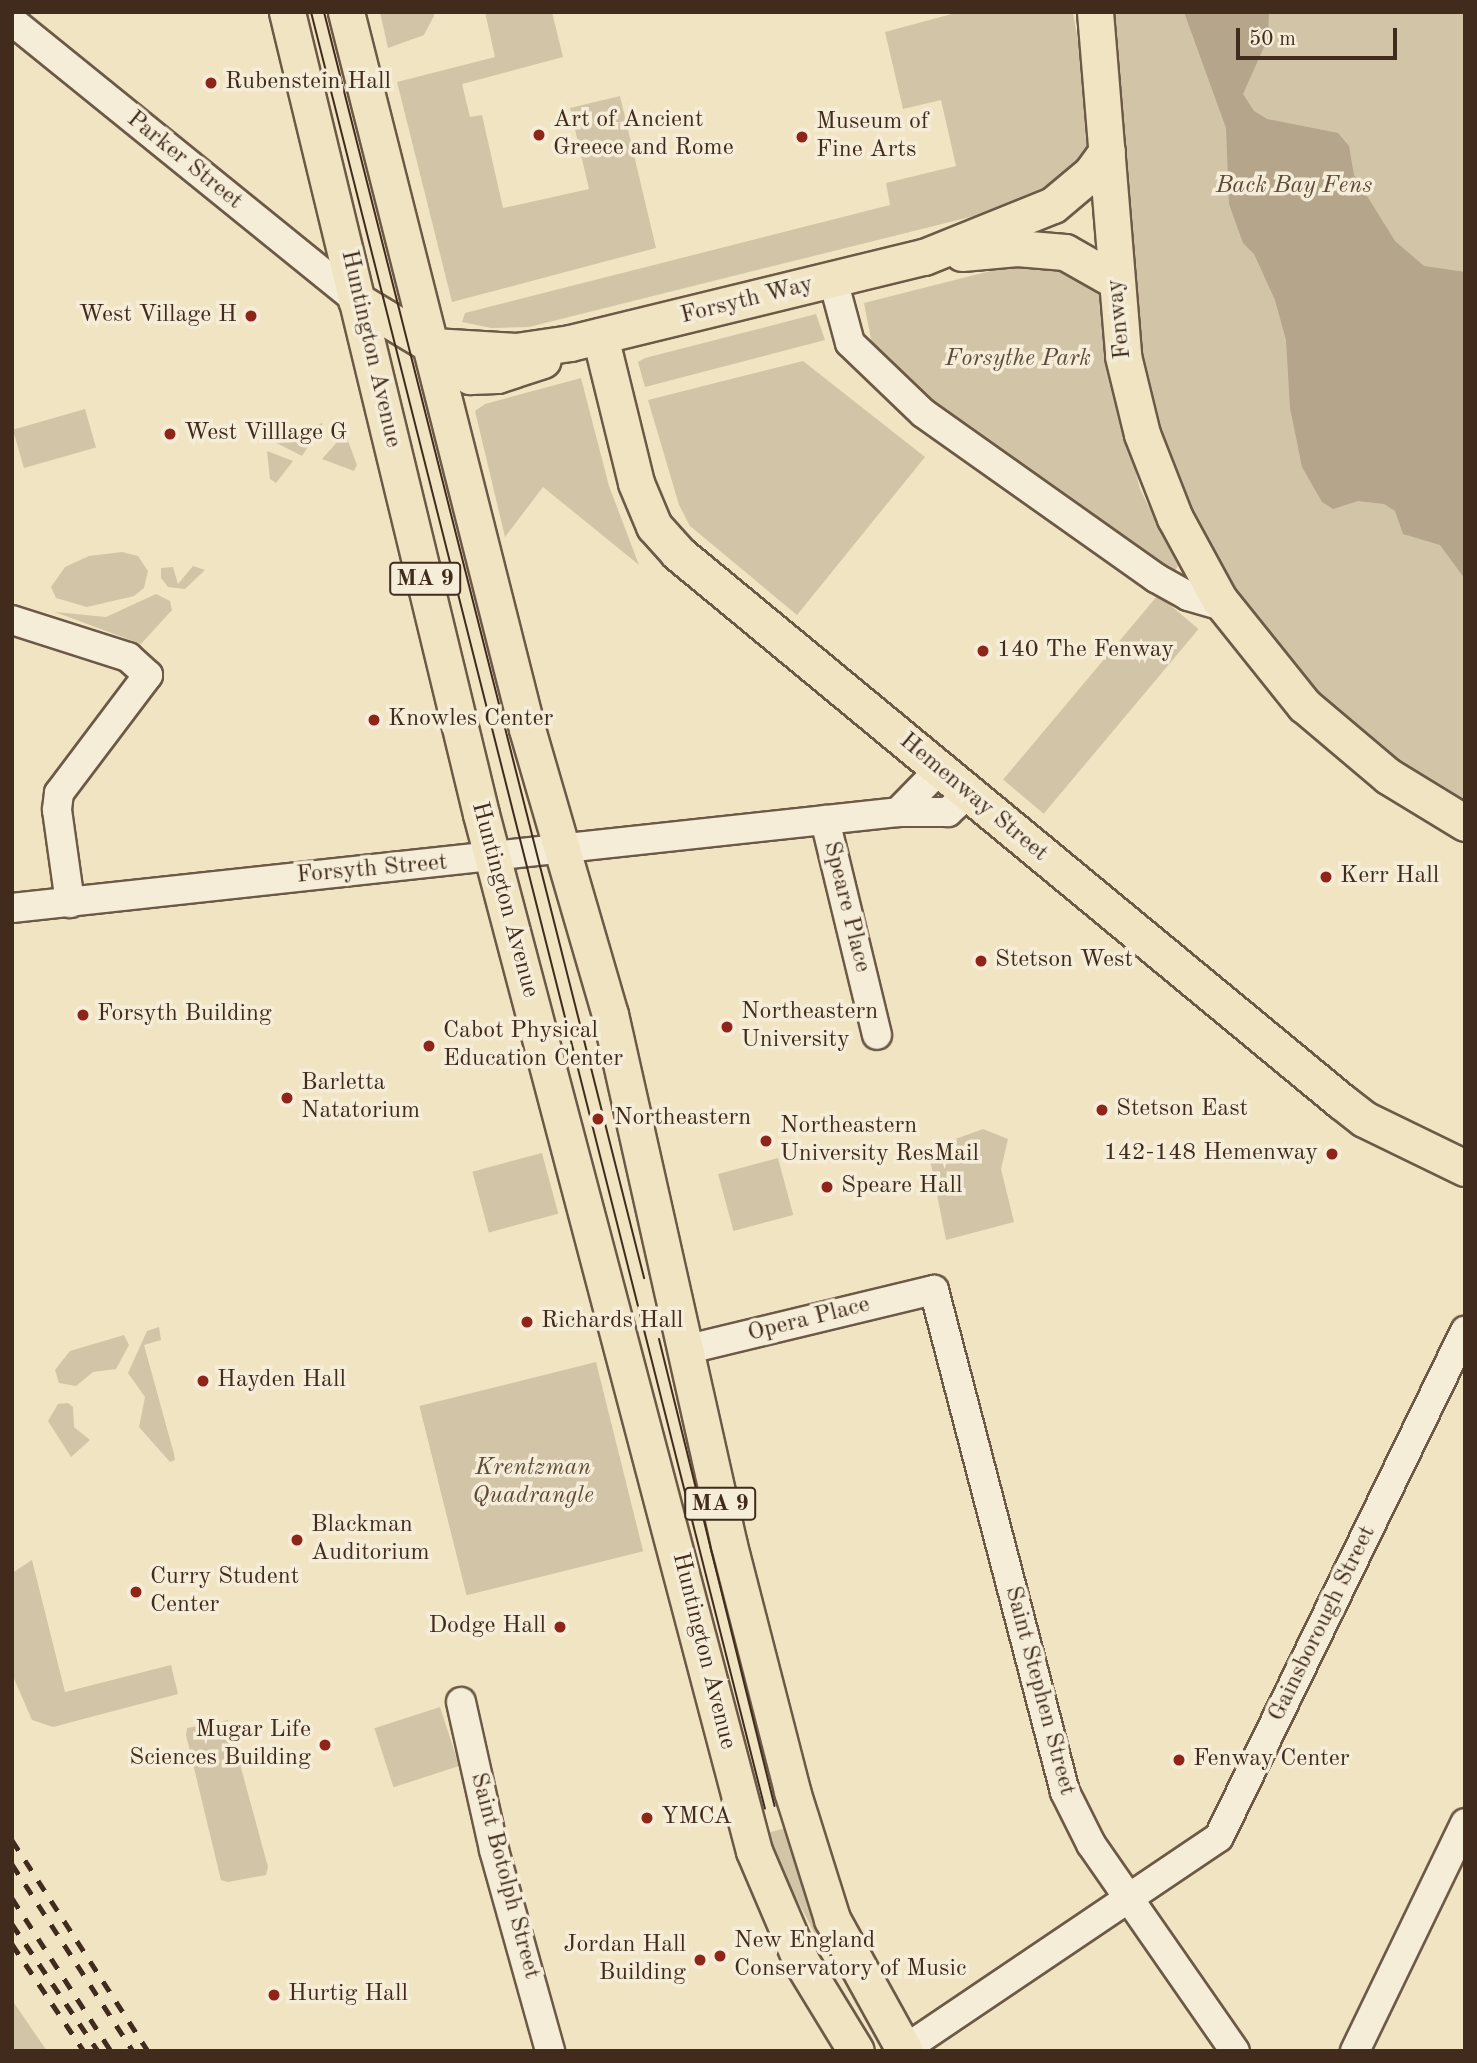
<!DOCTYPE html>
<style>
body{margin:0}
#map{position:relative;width:1477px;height:2063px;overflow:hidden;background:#f0e4c3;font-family:"Old Standard TT",serif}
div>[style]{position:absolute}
.green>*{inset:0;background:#d2c5a7;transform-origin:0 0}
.water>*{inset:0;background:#b4a58b}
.roads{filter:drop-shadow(2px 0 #6c5946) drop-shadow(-2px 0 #6c5946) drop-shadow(0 2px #6c5946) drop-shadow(0 -2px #6c5946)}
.minor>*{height:28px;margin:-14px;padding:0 14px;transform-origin:14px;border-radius:14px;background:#f5edd8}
.major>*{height:35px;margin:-17.5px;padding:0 17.5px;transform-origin:17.5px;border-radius:17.5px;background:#f0e4c3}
.tram>*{height:2px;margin:-1px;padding:0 1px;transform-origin:1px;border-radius:1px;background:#402b1d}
.rail>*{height:5px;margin-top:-2.5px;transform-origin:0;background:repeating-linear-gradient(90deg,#402b1d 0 12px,transparent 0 24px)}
.dots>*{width:19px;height:19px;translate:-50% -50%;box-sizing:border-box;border:4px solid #f5edd8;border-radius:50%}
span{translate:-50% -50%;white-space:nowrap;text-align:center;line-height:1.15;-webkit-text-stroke:7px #f5edd8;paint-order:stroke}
.shield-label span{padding:2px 5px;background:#f5edd8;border:2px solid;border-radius:5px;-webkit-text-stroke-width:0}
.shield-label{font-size:23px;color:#402b1d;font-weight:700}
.poi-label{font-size:24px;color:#402b1d}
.left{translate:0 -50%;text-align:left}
.right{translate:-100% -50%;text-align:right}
.street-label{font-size:24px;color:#402b1d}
.park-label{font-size:24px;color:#5d4a39;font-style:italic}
.frame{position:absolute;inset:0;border:14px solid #402b1d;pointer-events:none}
.scale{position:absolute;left:1236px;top:28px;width:161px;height:32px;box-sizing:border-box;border:4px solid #402b1d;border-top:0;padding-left:9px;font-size:21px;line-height:24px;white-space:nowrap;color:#402b1d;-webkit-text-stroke:5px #f5edd8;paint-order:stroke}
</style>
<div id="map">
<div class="green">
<div style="clip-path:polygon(380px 12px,434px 12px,434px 16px,424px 35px,388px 48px)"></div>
<div style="clip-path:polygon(485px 12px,552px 12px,563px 57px,462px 84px,470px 117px,482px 115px,503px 208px,589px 189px,570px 108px,620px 96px,656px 248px,452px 302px,397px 82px,495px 57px)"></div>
<div style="clip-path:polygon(959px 12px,1073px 12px,1093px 130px,1086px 159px,1034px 201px,529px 327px,491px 328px,462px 322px,465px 313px,890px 205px,886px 183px,956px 166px,941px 100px,903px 109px,885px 32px)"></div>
<div style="clip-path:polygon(1109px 12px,1465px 12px,1465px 809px,1350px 731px,1247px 620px,1171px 478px,1137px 352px)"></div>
<div style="clip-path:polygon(1018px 264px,1060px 266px,1093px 281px,1104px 301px,1126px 435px,1140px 489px,1178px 566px,1172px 575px,949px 422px,872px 344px,864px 303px)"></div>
<div style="clip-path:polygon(816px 314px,825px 340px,645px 387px,638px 362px,645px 358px)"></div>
<div style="clip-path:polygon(803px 361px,925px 457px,797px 615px,690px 526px,679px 505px,648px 400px)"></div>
<div style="clip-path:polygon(581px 378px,609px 486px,639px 565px,543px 487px,505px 537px,475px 411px,485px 404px)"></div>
<div style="left:85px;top:409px;width:40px;height:75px;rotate:74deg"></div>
<div style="clip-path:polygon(323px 423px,302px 456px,271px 440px,273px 436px)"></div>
<div style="clip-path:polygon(345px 433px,357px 465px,354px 471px,322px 459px)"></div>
<div style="clip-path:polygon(267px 451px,293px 461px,276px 483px,270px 479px)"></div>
<div style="clip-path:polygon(122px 552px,138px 556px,148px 571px,144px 588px,134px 596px,87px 607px,56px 598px,51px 587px,65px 567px,89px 556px)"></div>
<div style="clip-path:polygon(193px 566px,205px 570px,185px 589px,168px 587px,161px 578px,161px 568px,173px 567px,178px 584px)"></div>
<div style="clip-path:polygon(156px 594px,170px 601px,172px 610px,141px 644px,55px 612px,106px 617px)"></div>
<div style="left:1158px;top:595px;width:53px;height:241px;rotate:40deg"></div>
<div style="clip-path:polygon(983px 1129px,1008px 1139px,1001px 1169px,1014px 1222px,946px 1240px,928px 1149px)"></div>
<div style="left:542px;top:1153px;width:63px;height:72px;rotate:75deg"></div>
<div style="left:778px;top:1158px;width:59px;height:62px;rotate:75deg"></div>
<div style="clip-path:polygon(159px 1327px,161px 1340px,144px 1345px,174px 1454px,175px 1460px,170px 1462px,139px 1427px,145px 1397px,128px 1373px,147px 1331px)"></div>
<div style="clip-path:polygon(124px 1335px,129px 1345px,116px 1369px,93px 1372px,76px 1386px,59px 1383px,55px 1370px,70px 1351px)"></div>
<div style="left:596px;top:1362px;width:195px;height:182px;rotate:76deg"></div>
<div style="clip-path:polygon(68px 1403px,73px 1407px,74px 1427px,90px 1440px,71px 1457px,48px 1421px,58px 1404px)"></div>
<div style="clip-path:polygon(32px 1560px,65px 1692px,171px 1665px,178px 1694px,53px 1727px,32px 1720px,12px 1674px,12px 1573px)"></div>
<div style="left:440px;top:1707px;width:62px;height:69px;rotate:72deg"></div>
<div style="clip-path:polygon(228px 1720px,268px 1867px,266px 1875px,228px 1882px,221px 1880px,186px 1735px,187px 1728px)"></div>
<div style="clip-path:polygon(786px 1828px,801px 1879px,826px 1937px,818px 1940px,763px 1834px)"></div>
<div style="clip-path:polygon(12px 2000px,47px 2051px,12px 2051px)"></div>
</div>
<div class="water">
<div style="clip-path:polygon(1184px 12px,1269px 12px,1268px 38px,1243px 94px,1254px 111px,1267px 119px,1338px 133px,1349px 146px,1354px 175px,1395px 241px,1424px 266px,1465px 272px,1465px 579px,1440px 545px,1403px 534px,1395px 511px,1384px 504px,1358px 501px,1333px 509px,1322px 502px,1302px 467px,1290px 408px,1286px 340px,1275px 300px,1254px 254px,1243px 243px,1229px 204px,1226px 128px)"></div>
</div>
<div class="roads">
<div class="minor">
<div style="left:12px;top:21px;width:443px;rotate:39deg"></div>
<div style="left:833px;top:280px;width:65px;rotate:74.9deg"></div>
<div style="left:850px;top:343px;width:101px;rotate:43.8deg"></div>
<div style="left:923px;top:413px;width:286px;rotate:35.3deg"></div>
<div style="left:1156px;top:578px;width:37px;rotate:29deg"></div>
<div style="left:1188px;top:596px;width:37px;rotate:16deg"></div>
<div style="left:12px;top:620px;width:122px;rotate:17.7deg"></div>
<div style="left:128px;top:657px;width:27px;rotate:42deg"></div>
<div style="left:148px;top:675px;width:148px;rotate:127deg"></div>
<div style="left:59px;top:793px;width:17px;rotate:97deg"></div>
<div style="left:57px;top:810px;width:94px;rotate:82deg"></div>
<div style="left:898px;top:812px;width:59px;rotate:-45.7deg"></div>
<div style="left:825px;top:820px;width:221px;rotate:76.4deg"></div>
<div style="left:12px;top:908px;width:891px;rotate:-6.18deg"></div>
<div style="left:898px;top:812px;width:50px"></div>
<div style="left:948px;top:812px;width:26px;rotate:-43deg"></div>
<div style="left:684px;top:1350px;width:257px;rotate:-13.5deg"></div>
<div style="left:934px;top:1290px;width:519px;rotate:75.37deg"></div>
<div style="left:1065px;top:1792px;width:58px;rotate:63.4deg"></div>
<div style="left:1091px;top:1844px;width:252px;rotate:55.2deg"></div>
<div style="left:461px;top:1702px;width:152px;rotate:77.4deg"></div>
<div style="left:494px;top:1850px;width:209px;rotate:74.4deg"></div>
<div style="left:902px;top:2051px;width:382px;rotate:-34deg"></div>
<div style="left:1219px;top:1837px;width:563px;rotate:-64.07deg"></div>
<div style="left:1355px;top:2051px;width:253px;rotate:-64.2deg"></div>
</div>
<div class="major">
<div style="left:287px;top:12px;width:825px;rotate:76.4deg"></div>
<div style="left:481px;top:814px;width:1072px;rotate:75.25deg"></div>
<div style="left:754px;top:1851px;width:120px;rotate:66.9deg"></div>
<div style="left:801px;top:1961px;width:105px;rotate:58.6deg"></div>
<div style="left:346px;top:12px;width:739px;rotate:75.83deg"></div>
<div style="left:527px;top:729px;width:297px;rotate:73.8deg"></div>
<div style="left:610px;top:1014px;width:544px;rotate:77.37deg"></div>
<div style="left:729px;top:1545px;width:254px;rotate:75.6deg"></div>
<div style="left:792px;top:1791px;width:134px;rotate:72.6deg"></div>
<div style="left:832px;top:1919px;width:151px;rotate:61.1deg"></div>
<div style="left:1095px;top:12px;width:345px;rotate:85.3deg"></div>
<div style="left:1123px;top:356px;width:80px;rotate:76.3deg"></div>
<div style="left:1142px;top:434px;width:90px;rotate:68.6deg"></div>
<div style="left:1175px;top:518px;width:92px;rotate:61.5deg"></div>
<div style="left:1219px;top:599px;width:136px;rotate:51.3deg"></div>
<div style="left:1304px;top:705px;width:110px;rotate:40.2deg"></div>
<div style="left:1388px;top:776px;width:90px;rotate:31.4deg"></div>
<div style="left:962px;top:253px;width:55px;rotate:-5.2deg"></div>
<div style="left:1017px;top:248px;width:48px;rotate:4.8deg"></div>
<div style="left:1065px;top:252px;width:59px;rotate:29.6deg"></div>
<div style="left:356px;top:300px;width:90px;rotate:30.9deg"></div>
<div style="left:433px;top:346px;width:48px;rotate:39deg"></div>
<div style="left:470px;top:376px;width:27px;rotate:-2deg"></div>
<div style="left:497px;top:375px;width:48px;rotate:-18.1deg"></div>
<div style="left:600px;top:336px;width:151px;rotate:76.2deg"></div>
<div style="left:636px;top:483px;width:47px;rotate:67.3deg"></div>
<div style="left:654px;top:526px;width:36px;rotate:48deg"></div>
<div style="left:678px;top:553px;width:860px;rotate:39.58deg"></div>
<div style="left:1341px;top:1101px;width:29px;rotate:38deg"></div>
<div style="left:1364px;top:1119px;width:112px;rotate:25.9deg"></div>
<div style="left:433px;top:346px;width:83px;rotate:3.4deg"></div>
<div style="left:516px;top:351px;width:55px;rotate:-8.4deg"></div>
<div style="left:570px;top:343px;width:364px;rotate:-13.7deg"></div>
<div style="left:924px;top:257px;width:139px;rotate:-22deg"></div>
<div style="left:1053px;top:205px;width:50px;rotate:-40.1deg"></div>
<div style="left:1091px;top:173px;width:27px;rotate:-54deg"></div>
</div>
</div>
<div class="tram">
<div style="left:311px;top:12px;width:1853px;rotate:75.82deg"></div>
<div style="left:324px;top:12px;width:1306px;rotate:75.81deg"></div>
<div style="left:659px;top:1339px;width:481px;rotate:76.1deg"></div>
</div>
<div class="rail">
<div style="left:12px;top:1840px;width:251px;rotate:57.2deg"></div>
<div style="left:12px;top:1864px;width:223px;rotate:57.1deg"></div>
<div style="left:12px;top:1898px;width:182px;rotate:57.1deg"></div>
<div style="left:12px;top:1924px;width:153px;rotate:55.9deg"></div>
<div style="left:12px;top:1944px;width:129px;rotate:56.1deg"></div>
</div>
<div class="dots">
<div style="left:211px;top:83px;background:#8f2418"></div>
<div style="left:539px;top:135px;background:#8f2418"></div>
<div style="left:802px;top:137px;background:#8f2418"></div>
<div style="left:251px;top:316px;background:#8f2418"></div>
<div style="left:170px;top:434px;background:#8f2418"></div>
<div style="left:983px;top:651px;background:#8f2418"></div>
<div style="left:374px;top:720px;background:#8f2418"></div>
<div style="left:1326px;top:877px;background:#8f2418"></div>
<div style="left:981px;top:961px;background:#8f2418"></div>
<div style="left:83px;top:1015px;background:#8f2418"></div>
<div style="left:727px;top:1027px;background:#8f2418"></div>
<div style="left:429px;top:1046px;background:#8f2418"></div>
<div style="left:287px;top:1098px;background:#8f2418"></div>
<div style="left:1102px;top:1110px;background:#8f2418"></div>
<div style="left:598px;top:1119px;background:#8f2418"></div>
<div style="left:766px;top:1141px;background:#8f2418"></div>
<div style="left:1332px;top:1154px;background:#8f2418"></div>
<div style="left:827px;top:1187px;background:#8f2418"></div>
<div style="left:527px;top:1322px;background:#8f2418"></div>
<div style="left:203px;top:1381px;background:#8f2418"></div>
<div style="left:297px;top:1540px;background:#8f2418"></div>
<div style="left:136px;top:1592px;background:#8f2418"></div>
<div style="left:560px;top:1627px;background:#8f2418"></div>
<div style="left:325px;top:1745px;background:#8f2418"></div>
<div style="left:1179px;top:1760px;background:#8f2418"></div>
<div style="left:647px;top:1818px;background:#8f2418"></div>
<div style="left:720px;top:1956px;background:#8f2418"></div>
<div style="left:700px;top:1960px;background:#8f2418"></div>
<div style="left:274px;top:1995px;background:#8f2418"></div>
</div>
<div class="shield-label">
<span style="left:425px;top:579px">MA 9</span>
<span style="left:720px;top:1504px">MA 9</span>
</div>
<div class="poi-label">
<span class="left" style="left:225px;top:83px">Rubenstein Hall</span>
<span class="left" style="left:553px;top:135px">Art of Ancient<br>Greece and Rome</span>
<span class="left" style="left:816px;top:137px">Museum of<br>Fine Arts</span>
<span class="right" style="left:237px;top:316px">West Village H</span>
<span class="left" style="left:184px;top:434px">West Villlage G</span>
<span class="left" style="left:997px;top:651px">140 The Fenway</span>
<span class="left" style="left:388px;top:720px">Knowles Center</span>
<span class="left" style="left:1340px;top:877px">Kerr Hall</span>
<span class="left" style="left:995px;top:961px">Stetson West</span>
<span class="left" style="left:741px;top:1027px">Northeastern<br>University</span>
<span class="left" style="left:97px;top:1015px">Forsyth Building</span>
<span class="left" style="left:443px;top:1046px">Cabot Physical<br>Education Center</span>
<span class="left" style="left:301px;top:1098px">Barletta<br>Natatorium</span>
<span class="left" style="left:1116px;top:1110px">Stetson East</span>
<span class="left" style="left:614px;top:1119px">Northeastern</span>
<span class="left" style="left:780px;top:1141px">Northeastern<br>University ResMail</span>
<span class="right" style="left:1318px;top:1154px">142-148 Hemenway</span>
<span class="left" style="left:841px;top:1187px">Speare Hall</span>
<span class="left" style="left:541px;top:1322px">Richards Hall</span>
<span class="left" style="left:217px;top:1381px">Hayden Hall</span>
<span class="left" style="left:311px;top:1540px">Blackman<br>Auditorium</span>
<span class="left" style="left:150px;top:1592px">Curry Student<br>Center</span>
<span class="right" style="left:546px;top:1627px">Dodge Hall</span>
<span class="right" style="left:311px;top:1745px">Mugar Life<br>Sciences Building</span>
<span class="left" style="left:1193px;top:1760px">Fenway Center</span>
<span class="left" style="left:661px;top:1818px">YMCA</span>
<span class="left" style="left:734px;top:1956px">New England<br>Conservatory of Music</span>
<span class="right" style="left:686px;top:1960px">Jordan Hall<br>Building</span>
<span class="left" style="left:288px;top:1995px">Hurtig Hall</span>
</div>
<div class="street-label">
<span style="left:184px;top:161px;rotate:39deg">Parker Street</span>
<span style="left:747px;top:301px;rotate:-14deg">Forsyth Way</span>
<span style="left:1120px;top:319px;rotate:-96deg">Fenway</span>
<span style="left:370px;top:349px;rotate:77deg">Huntington Avenue</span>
<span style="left:973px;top:798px;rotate:40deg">Hemenway Street</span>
<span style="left:372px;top:870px;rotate:-5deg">Forsyth Street</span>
<span style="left:504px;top:900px;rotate:75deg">Huntington Avenue</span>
<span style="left:846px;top:907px;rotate:76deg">Speare Place</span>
<span style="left:809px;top:1320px;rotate:-14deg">Opera Place</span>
<span style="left:1323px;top:1624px;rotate:-64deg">Gainsborough Street</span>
<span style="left:703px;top:1651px;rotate:76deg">Huntington Avenue</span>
<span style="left:1039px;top:1691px;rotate:75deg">Saint Stephen Street</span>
<span style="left:504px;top:1876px;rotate:75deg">Saint Botolph Street</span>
</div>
<div class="park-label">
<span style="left:1294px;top:187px">Back Bay Fens</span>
<span style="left:1018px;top:360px">Forsythe Park</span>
<span style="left:533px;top:1483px">Krentzman<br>Quadrangle</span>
</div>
<div class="frame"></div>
<div class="scale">50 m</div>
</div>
